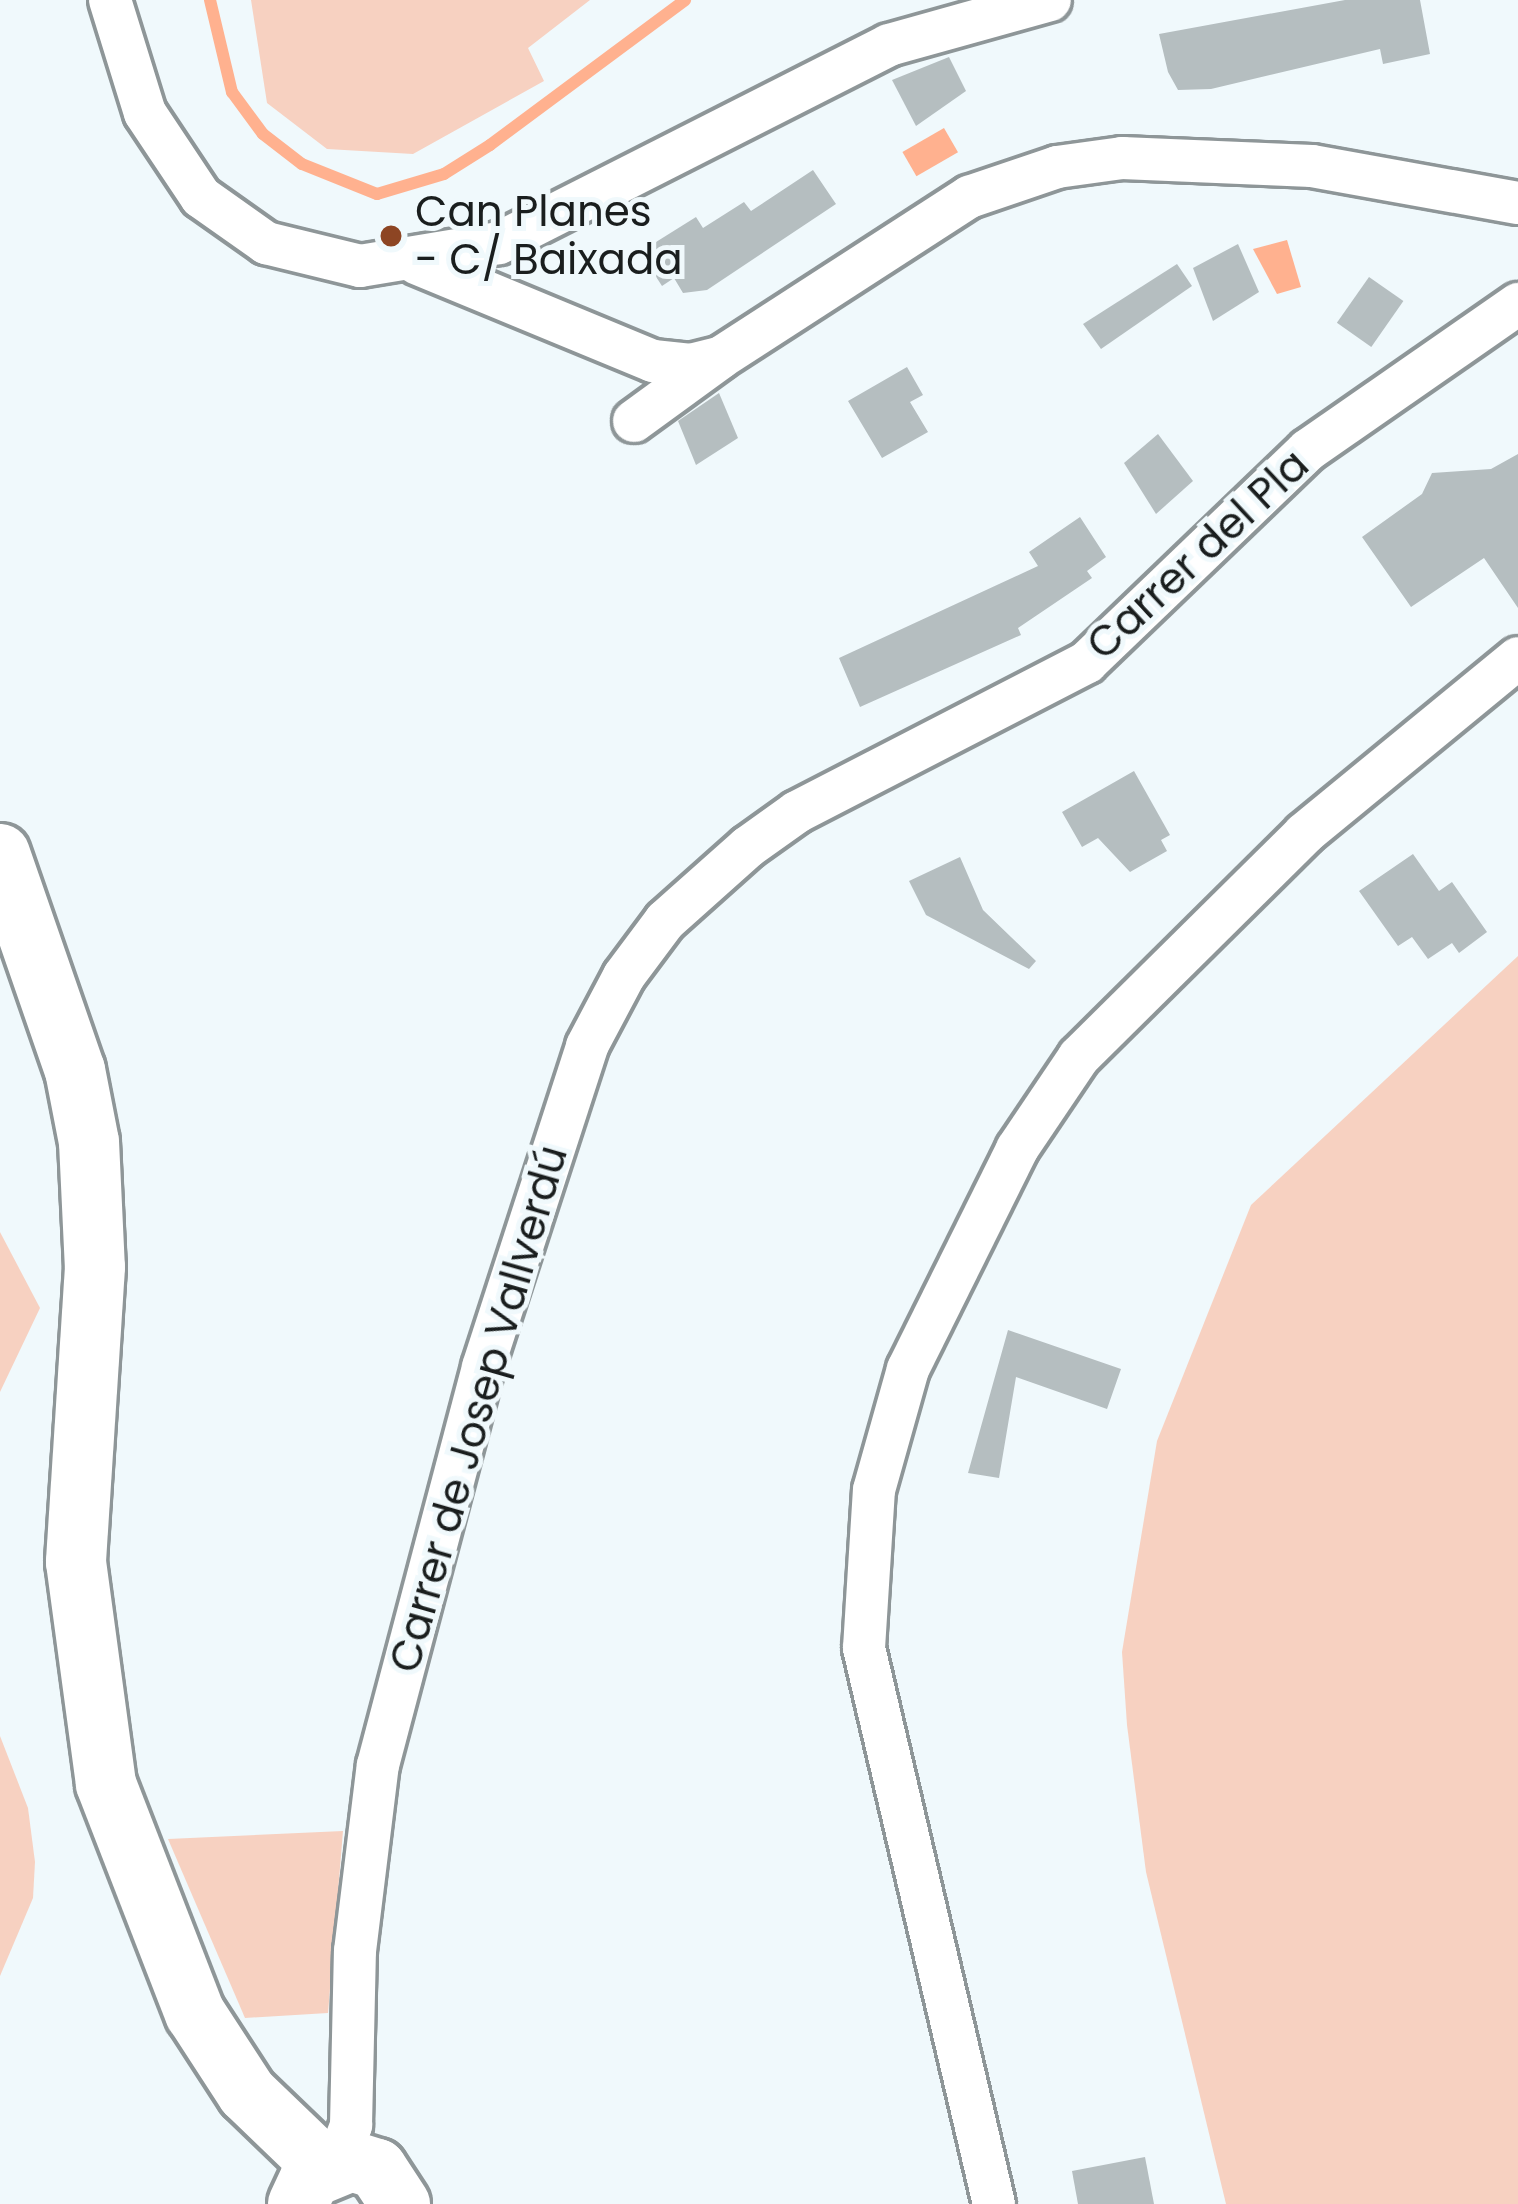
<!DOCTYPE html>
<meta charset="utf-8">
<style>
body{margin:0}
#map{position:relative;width:1518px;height:2204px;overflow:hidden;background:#f0f9fc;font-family:Poppins,sans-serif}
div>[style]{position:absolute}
.green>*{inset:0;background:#f7d1c1}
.water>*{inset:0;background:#ffb18f;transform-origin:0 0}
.stream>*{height:12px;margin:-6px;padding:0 6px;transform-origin:6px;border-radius:6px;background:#ffb18f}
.building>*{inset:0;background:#b5bec0;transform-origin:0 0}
.roads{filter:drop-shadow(3px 0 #8e9698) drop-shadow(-3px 0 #8e9698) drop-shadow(0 3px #8e9698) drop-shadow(0 -3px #8e9698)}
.street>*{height:42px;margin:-21px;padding:0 21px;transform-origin:21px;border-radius:21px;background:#fff}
.secondary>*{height:60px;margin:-30px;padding:0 30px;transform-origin:30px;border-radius:30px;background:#fff}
.dots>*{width:33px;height:33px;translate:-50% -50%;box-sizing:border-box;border:6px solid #f0f9fc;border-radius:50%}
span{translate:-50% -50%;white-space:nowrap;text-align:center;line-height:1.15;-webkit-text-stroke:10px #f0f9fc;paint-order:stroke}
.poi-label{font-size:42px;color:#1a1e1e}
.left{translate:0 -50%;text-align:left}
.street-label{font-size:42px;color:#1a1e1e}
</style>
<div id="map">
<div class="green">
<div style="clip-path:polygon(251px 0,590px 0,528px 48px,544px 81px,413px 154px,327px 149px,267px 103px)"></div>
<div style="clip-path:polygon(1518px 956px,1518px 2204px,1226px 2204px,1146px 1872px,1127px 1725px,1122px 1652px,1157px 1441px,1251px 1205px)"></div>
<div style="clip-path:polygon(0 1232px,40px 1308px,0 1392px)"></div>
<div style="clip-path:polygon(0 1736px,28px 1808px,35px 1862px,33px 1898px,0 1976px)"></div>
<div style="clip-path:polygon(343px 1831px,328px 2013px,245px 2018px,168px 1839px)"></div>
</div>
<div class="water">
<div style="left:944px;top:128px;width:28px;height:48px;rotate:60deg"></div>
<div style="clip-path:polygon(1287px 240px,1301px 287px,1277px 294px,1253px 249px)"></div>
</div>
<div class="stream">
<div style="left:210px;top:0;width:95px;rotate:76.6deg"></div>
<div style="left:232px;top:92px;width:52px;rotate:53.6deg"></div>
<div style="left:263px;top:134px;width:49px;rotate:37.6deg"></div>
<div style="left:302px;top:164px;width:81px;rotate:21.8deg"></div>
<div style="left:377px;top:194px;width:70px;rotate:-16.6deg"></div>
<div style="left:444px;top:174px;width:54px;rotate:-32.2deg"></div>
<div style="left:490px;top:145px;width:243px;rotate:-36.6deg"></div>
</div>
<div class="building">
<div style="clip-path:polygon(1345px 0,1420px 0,1430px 54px,1383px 64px,1380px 49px,1211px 89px,1178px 90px,1168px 72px,1159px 34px)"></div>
<div style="clip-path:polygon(949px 57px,966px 91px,916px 126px,892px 80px)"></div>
<div style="clip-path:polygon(813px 170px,836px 204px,707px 290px,683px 293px,674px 278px,662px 286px,640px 252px,696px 217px,703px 228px,744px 202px,751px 211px)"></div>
<div style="clip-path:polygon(1238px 244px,1259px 292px,1213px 321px,1193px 268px)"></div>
<div style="clip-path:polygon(1177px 264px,1192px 286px,1101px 349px,1083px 324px)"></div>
<div style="left:1369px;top:277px;width:42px;height:56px;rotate:35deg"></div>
<div style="clip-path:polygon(907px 367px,923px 395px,910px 402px,928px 432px,882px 458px,848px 401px)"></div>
<div style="clip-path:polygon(719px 393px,738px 438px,696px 465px,678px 421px)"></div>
<div style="clip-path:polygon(1158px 434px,1193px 481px,1156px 514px,1124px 463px)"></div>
<div style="clip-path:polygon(1518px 454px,1518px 608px,1484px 558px,1411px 607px,1362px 537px,1422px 494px,1432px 473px,1491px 469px)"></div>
<div style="clip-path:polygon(1080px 517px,1106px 557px,1087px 571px,1092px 578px,1018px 628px,1021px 635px,860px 707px,839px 658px,1038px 566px,1029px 552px)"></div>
<div style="clip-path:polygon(1134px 771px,1170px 835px,1161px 840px,1167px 851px,1130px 872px,1098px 838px,1082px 847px,1062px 812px)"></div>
<div style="clip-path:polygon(1413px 854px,1439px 891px,1452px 882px,1487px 932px,1459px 953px,1452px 943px,1428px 959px,1412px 937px,1398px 946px,1359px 891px)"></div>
<div style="clip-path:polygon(960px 857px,983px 910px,1036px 961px,1029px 969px,926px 915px,909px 881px)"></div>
<div style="clip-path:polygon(1008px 1330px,1121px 1369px,1107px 1409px,1016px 1377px,999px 1478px,968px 1473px)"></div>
<div style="clip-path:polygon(1145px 2157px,1154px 2204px,1078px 2204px,1072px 2171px)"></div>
</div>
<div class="roads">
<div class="street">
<div style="left:110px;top:0;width:118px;rotate:72.8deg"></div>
<div style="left:145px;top:113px;width:101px;rotate:56.3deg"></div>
<div style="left:201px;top:197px;width:80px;rotate:35.3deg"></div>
<div style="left:266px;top:243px;width:97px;rotate:13.7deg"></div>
<div style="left:360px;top:266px;width:141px;rotate:-9.4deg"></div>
<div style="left:499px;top:243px;width:437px;rotate:-26.9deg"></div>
<div style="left:889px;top:45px;width:167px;rotate:-15.6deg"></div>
<div style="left:416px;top:263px;width:256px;rotate:22.5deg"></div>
<div style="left:653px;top:361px;width:38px;rotate:6deg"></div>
<div style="left:691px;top:365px;width:30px;rotate:-14deg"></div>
<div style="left:720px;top:358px;width:297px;rotate:-32.9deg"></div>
<div style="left:969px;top:197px;width:93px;rotate:-18.8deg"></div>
<div style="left:1057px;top:167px;width:66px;rotate:-7.9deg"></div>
<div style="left:1122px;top:158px;width:190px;rotate:2.4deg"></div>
<div style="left:1312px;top:166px;width:209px;rotate:10.2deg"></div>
<div style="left:634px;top:421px;width:105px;rotate:-36.1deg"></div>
<div style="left:337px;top:2162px;width:40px;rotate:-69deg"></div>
<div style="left:351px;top:2125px;width:174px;rotate:-88.7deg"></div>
<div style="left:355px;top:1951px;width:187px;rotate:-83deg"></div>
<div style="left:378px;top:1765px;width:412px;rotate:-75.2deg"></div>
<div style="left:483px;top:1367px;width:337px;rotate:-72deg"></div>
<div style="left:587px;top:1046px;width:79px;rotate:-62.1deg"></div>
<div style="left:624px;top:976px;width:69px;rotate:-53.3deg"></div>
<div style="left:665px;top:921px;width:111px;rotate:-41.7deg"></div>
<div style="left:748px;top:847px;width:60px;rotate:-35.5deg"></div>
<div style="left:797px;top:812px;width:326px;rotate:-27.3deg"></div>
<div style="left:1087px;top:662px;width:306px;rotate:-43.8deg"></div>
<div style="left:1308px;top:450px;width:256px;rotate:-34.8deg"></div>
<div style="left:994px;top:2204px;width:571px;rotate:-103.16deg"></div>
<div style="left:864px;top:1648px;width:158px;rotate:-86.4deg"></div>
<div style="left:874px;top:1490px;width:126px;rotate:-74.3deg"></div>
<div style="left:908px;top:1369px;width:246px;rotate:-63.6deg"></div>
<div style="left:1017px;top:1149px;width:111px;rotate:-56deg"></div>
<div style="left:1079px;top:1057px;width:317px;rotate:-44.7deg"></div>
<div style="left:1304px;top:834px;width:277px;rotate:-39.4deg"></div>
</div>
<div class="secondary">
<div style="left:0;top:854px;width:229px;rotate:70.9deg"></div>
<div style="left:75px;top:1070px;width:73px;rotate:79deg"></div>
<div style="left:89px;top:1142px;width:125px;rotate:87.3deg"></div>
<div style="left:95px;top:1267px;width:296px;rotate:93.7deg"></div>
<div style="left:76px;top:1562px;width:224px;rotate:82.3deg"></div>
<div style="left:106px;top:1784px;width:246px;rotate:68.8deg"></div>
<div style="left:195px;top:2013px;width:95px;rotate:57deg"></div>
<div style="left:247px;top:2093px;width:107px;rotate:43.9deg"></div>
<div style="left:298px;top:2204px;width:29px;rotate:-65deg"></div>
<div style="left:310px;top:2178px;width:44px;rotate:-22.5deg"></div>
<div style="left:351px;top:2161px;width:27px;rotate:17deg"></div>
<div style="left:377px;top:2169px;width:42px;rotate:56.7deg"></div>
</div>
</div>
<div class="dots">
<div style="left:391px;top:236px;background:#8d4523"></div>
</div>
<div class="poi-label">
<span class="left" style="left:415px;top:236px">Can Planes<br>- C/ Baixada</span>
</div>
<div class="street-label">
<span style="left:1198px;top:555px;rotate:-43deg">Carrer del Pla</span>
<span style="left:479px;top:1409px;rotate:-74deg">Carrer de Josep Vallverdú</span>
</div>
</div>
